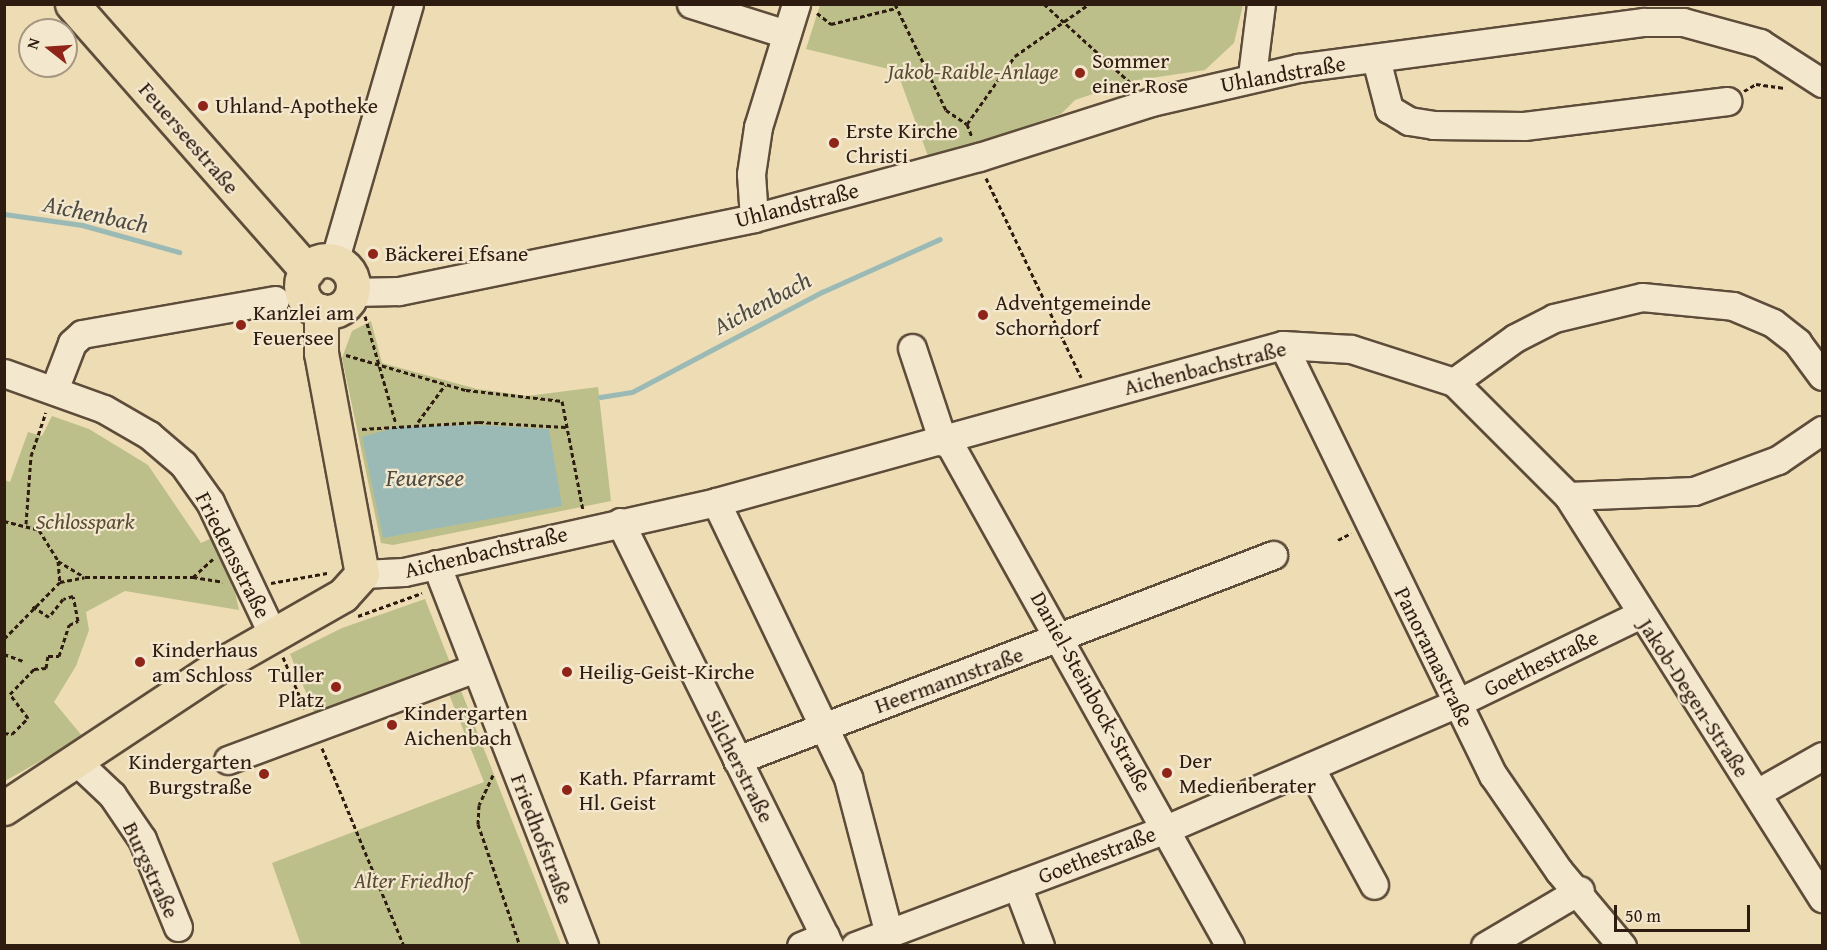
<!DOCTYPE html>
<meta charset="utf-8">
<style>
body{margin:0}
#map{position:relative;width:1827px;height:950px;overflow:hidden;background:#eddcb4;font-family:"Gentium Book Plus",serif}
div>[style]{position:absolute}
.green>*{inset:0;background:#bdbf8a}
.water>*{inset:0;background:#9bbab5}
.stream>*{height:5px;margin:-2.5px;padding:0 2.5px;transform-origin:2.5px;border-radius:2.5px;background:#9bbab5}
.path>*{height:3px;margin-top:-1.5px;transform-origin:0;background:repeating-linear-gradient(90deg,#2f1c11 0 4.5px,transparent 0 7.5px)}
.roads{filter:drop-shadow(2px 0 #5e4c3a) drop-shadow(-2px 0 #5e4c3a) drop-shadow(0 2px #5e4c3a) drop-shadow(0 -2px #5e4c3a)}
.minor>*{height:27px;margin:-13.5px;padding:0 13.5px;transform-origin:13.5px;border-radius:13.5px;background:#f3e8ce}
.major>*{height:33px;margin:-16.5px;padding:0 16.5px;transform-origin:16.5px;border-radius:16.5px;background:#eddcb4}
.major>.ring{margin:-16.5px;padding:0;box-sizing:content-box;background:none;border:33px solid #eddcb4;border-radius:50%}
.dots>*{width:16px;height:16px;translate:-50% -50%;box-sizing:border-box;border:3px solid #f3e8ce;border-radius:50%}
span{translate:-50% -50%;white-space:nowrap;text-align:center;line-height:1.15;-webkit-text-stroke:4.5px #f3e8ce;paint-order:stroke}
.poi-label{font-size:22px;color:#2f1c11}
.left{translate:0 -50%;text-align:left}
.right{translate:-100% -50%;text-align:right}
.park-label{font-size:22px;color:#5a4d35;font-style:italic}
.street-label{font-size:22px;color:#2f1c11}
.water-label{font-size:24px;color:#4f4b42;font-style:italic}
.frame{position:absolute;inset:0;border:6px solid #2f1c11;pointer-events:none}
.north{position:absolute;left:18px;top:18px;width:60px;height:60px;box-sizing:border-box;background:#f3e8ce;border:2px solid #a59682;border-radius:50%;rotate:287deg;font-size:16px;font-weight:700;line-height:24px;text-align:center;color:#2f1c11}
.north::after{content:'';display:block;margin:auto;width:21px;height:27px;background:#8f2418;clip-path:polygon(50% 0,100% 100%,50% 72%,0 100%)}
.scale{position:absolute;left:1614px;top:905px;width:136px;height:27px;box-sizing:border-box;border:3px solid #2f1c11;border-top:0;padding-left:8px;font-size:18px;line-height:21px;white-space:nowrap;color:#2f1c11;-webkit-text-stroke:4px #f3e8ce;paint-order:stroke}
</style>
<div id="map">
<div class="green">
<div style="clip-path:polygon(820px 5px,1243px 5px,1234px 43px,1205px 70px,1131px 81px,1075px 100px,1061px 114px,929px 159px,897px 71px,806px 49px)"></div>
<div style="clip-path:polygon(371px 321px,382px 363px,477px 389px,527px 396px,598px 387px,611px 501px,393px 545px,381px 543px,342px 358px,352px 331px)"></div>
<div style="clip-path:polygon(52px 416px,89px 429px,148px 465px,201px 543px,214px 537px,228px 559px,239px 610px,125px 591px,86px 612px,89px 630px,76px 666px,54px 702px,83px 737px,5px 781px,5px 480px,10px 482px,28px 432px,42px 436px)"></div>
<div style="clip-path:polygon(425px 599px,561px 945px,301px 945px,272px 863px,484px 782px,441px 674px,317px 719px,290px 654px,342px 628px)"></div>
</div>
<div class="water">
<div style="clip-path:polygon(477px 425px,549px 429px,562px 506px,383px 538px,362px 437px,397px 427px)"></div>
</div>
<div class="stream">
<div style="left:4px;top:214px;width:79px;rotate:8deg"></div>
<div style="left:82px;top:225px;width:101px;rotate:15.6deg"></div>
<div style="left:600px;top:397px;width:32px;rotate:-9deg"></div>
<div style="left:632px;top:392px;width:215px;rotate:-27.8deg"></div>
<div style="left:822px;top:292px;width:129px;rotate:-24.2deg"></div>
</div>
<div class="path">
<div style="left:895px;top:4px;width:118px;rotate:64.3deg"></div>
<div style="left:946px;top:110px;width:25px;rotate:34deg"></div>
<div style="left:967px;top:124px;width:14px;rotate:69deg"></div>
<div style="left:1044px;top:4px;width:119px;rotate:42.3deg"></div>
<div style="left:817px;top:13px;width:18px;rotate:38deg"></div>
<div style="left:831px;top:24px;width:67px;rotate:-13.8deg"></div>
<div style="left:1744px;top:91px;width:14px;rotate:-30deg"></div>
<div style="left:1756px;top:84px;width:30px;rotate:8deg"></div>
<div style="left:967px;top:124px;width:83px;rotate:-54.8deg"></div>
<div style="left:1015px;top:56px;width:90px;rotate:-35.1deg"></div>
<div style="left:986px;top:178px;width:221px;rotate:64.5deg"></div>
<div style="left:365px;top:316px;width:112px;rotate:74deg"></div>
<div style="left:346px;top:355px;width:125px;rotate:16.3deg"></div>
<div style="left:466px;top:390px;width:97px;rotate:6.5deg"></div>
<div style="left:562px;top:401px;width:111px;rotate:79.1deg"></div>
<div style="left:418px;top:422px;width:46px;rotate:-53.9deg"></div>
<div style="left:362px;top:429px;width:117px;rotate:-3.4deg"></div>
<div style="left:479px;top:422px;width:87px;rotate:3.3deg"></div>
<div style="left:4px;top:521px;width:36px;rotate:14deg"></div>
<div style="left:39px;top:530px;width:36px;rotate:58deg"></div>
<div style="left:58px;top:561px;width:21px;rotate:85deg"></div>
<div style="left:60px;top:582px;width:80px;rotate:134.5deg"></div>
<div style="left:26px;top:524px;width:68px;rotate:-85.8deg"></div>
<div style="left:31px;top:456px;width:46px;rotate:-71.2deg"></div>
<div style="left:1338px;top:540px;width:15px;rotate:-28deg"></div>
<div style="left:58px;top:561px;width:29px;rotate:31deg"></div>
<div style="left:193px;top:577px;width:30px;rotate:9deg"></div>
<div style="left:60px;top:582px;width:25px;rotate:-11deg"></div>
<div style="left:85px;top:577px;width:108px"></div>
<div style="left:193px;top:577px;width:27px;rotate:-42deg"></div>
<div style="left:271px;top:583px;width:57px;rotate:-10.1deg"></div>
<div style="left:358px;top:616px;width:68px;rotate:-19.8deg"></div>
<div style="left:4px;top:654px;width:20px;rotate:20deg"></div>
<div style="left:283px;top:657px;width:56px;rotate:67.1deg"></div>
<div style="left:4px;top:733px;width:8px;rotate:7deg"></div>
<div style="left:12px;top:734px;width:23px;rotate:-45deg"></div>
<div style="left:28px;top:718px;width:30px;rotate:-127deg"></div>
<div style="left:10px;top:694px;width:35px;rotate:-46deg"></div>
<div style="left:34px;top:669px;width:12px;rotate:-5deg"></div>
<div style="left:46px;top:668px;width:12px;rotate:-81deg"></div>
<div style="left:48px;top:656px;width:11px"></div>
<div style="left:59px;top:656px;width:33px;rotate:-72deg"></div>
<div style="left:69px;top:625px;width:10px;rotate:-24deg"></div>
<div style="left:78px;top:621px;width:25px;rotate:-101deg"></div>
<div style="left:73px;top:596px;width:10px;rotate:163deg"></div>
<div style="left:63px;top:599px;width:23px;rotate:128deg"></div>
<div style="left:49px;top:617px;width:20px;rotate:-147deg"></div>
<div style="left:322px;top:748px;width:214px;rotate:67.5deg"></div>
<div style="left:493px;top:775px;width:33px;rotate:115deg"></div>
<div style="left:479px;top:805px;width:19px;rotate:93deg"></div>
<div style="left:478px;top:824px;width:129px;rotate:71deg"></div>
</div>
<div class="roads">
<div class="minor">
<div style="left:691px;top:4px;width:100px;rotate:17.5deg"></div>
<div style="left:1376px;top:59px;width:52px;rotate:75.4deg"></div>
<div style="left:1389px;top:109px;width:23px;rotate:31deg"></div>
<div style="left:1409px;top:121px;width:24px;rotate:9deg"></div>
<div style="left:1433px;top:125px;width:91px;rotate:0.6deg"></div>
<div style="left:1524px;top:126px;width:205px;rotate:-7deg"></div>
<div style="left:1252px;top:75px;width:72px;rotate:-82.8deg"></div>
<div style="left:754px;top:218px;width:44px;rotate:-93.9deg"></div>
<div style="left:751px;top:174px;width:48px;rotate:-81.5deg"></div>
<div style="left:758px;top:127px;width:129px;rotate:-72.8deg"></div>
<div style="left:334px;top:262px;width:269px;rotate:-73.8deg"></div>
<div style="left:352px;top:292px;width:47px;rotate:-1.2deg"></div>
<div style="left:399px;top:291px;width:362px;rotate:-11.6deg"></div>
<div style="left:754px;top:218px;width:233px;rotate:-15.2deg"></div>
<div style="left:979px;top:157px;width:181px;rotate:-17.7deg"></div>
<div style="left:1151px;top:102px;width:151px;rotate:-13deg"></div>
<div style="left:1298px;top:68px;width:349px;rotate:-7.6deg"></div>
<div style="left:1644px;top:22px;width:39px"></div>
<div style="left:1683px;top:22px;width:80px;rotate:15.3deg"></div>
<div style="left:1760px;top:43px;width:74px;rotate:32.8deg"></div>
<div style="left:1283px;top:345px;width:479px;rotate:64deg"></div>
<div style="left:1493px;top:775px;width:116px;rotate:55.5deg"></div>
<div style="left:1559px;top:871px;width:98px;rotate:50deg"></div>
<div style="left:912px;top:348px;width:99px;rotate:71.7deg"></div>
<div style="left:4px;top:373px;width:106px;rotate:19.8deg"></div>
<div style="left:104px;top:409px;width:52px;rotate:30deg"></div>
<div style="left:149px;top:435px;width:45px;rotate:40.5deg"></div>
<div style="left:183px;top:464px;width:47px;rotate:54.6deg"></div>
<div style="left:210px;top:502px;width:147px;rotate:64.7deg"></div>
<div style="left:1454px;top:382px;width:75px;rotate:-35.8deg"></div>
<div style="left:1515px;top:338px;width:44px;rotate:-27.1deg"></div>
<div style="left:1554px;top:318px;width:90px;rotate:-13.4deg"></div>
<div style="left:1642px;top:297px;width:91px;rotate:5.6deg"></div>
<div style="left:1733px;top:306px;width:43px;rotate:23deg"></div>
<div style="left:1773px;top:323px;width:31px;rotate:38deg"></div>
<div style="left:1797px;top:342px;width:42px;rotate:53.7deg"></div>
<div style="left:54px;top:390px;width:50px;rotate:-69deg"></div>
<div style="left:72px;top:343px;width:13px;rotate:-42deg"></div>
<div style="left:82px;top:334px;width:196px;rotate:-10deg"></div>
<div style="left:948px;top:441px;width:578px;rotate:60.82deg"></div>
<div style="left:1568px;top:496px;width:126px;rotate:-2.3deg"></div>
<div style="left:1694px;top:491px;width:90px;rotate:-20.3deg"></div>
<div style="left:1778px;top:460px;width:53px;rotate:-34.3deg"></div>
<div style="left:716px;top:502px;width:306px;rotate:64.4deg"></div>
<div style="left:848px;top:778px;width:161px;rotate:75.3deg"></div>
<div style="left:620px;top:522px;width:473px;rotate:63.7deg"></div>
<div style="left:436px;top:564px;width:410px;rotate:68.8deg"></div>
<div style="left:362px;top:574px;width:42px;rotate:-2.7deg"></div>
<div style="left:404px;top:572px;width:320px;rotate:-12.6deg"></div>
<div style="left:716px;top:502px;width:588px;rotate:-15.48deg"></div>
<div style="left:1283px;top:345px;width:68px;rotate:3.4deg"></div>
<div style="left:1351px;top:349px;width:108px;rotate:17.8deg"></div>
<div style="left:1454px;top:382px;width:161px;rotate:45deg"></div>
<div style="left:1568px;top:496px;width:476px;rotate:57.7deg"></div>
<div style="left:75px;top:760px;width:51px;rotate:43.4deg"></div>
<div style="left:112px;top:795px;width:53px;rotate:55.7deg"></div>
<div style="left:142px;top:839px;width:95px;rotate:67.8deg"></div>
<div style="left:228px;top:760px;width:264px;rotate:-20.4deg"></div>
<div style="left:737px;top:760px;width:574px;rotate:-20.93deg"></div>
<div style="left:1310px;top:767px;width:134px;rotate:61.5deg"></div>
<div style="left:1757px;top:793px;width:75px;rotate:-29.6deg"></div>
<div style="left:1017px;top:885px;width:65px;rotate:69.3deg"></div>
<div style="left:801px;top:946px;width:26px;rotate:-23deg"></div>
<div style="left:855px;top:946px;width:332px;rotate:-20.6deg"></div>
<div style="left:1166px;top:829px;width:317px;rotate:-23.4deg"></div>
<div style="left:1457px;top:703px;width:202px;rotate:-25.8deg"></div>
<div style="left:1485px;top:946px;width:110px;rotate:-30.5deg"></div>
</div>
<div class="major">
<div style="left:72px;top:4px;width:356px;rotate:48.6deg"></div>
<div class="ring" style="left:301px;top:260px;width:19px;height:19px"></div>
<div style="left:4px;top:808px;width:255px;rotate:-33.5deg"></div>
<div style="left:217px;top:667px;width:145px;rotate:-29.7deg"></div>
<div style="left:343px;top:595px;width:28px;rotate:-48deg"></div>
<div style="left:362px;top:574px;width:225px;rotate:-100.5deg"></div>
<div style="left:321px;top:353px;width:42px;rotate:-90deg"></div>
</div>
</div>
<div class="dots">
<div style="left:1080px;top:73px;background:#8f2418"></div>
<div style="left:203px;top:106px;background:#8f2418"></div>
<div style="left:834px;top:143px;background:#8f2418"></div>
<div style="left:373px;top:254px;background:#8f2418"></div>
<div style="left:983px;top:315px;background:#8f2418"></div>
<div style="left:241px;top:325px;background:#8f2418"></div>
<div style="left:140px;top:662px;background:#8f2418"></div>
<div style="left:567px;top:672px;background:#8f2418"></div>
<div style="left:336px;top:687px;background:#8f2418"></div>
<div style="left:392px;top:725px;background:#8f2418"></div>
<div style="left:1167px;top:773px;background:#8f2418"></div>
<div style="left:264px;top:774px;background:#8f2418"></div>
<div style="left:567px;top:790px;background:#8f2418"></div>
</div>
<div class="poi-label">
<span class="left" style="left:1092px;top:73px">Sommer<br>einer Rose</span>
<span class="left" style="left:215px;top:106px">Uhland-Apotheke</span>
<span class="left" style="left:846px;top:143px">Erste Kirche<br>Christi</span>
<span class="left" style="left:385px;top:254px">Bäckerei Efsane</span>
<span class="left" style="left:995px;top:315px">Adventgemeinde<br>Schorndorf</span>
<span class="left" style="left:253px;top:325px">Kanzlei am<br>Feuersee</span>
<span class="left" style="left:152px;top:662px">Kinderhaus<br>am Schloss</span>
<span class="left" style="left:579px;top:672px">Heilig-Geist-Kirche</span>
<span class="right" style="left:324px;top:687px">Tuller<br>Platz</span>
<span class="left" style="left:404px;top:725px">Kindergarten<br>Aichenbach</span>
<span class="left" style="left:1179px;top:773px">Der<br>Medienberater</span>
<span class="right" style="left:252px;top:774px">Kindergarten<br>Burgstraße</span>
<span class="left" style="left:579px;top:790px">Kath. Pfarramt<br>Hl. Geist</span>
</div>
<div class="park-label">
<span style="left:973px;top:72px">Jakob-Raible-Anlage</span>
<span style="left:85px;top:522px">Schlosspark</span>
<span style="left:412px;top:881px">Alter Friedhof</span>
</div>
<div class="street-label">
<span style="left:1283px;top:74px;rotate:-10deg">Uhlandstraße</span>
<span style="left:189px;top:138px;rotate:49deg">Feuerseestraße</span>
<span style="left:797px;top:205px;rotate:-14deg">Uhlandstraße</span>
<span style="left:1205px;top:368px;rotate:-14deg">Aichenbachstraße</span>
<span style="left:486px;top:552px;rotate:-13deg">Aichenbachstraße</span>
<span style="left:233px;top:555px;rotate:63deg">Friedensstraße</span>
<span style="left:1434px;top:657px;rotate:64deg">Panoramastraße</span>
<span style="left:1541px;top:663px;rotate:-26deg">Goethestraße</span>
<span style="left:949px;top:680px;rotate:-20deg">Heermannstraße</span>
<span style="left:1091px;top:692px;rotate:61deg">Daniel-Steinbock-Straße</span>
<span style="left:1694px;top:698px;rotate:57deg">Jakob-Degen-Straße</span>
<span style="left:740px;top:766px;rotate:63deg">Silcherstraße</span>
<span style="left:542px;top:839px;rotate:69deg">Friedhofstraße</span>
<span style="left:1097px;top:855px;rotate:-21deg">Goethestraße</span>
<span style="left:151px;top:870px;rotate:65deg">Burgstraße</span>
</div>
<div class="water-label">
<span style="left:96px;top:214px;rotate:12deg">Aichenbach</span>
<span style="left:762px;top:303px;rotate:-28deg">Aichenbach</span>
<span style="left:425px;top:478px">Feuersee</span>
</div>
<div class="frame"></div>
<div class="north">N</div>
<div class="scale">50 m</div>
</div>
